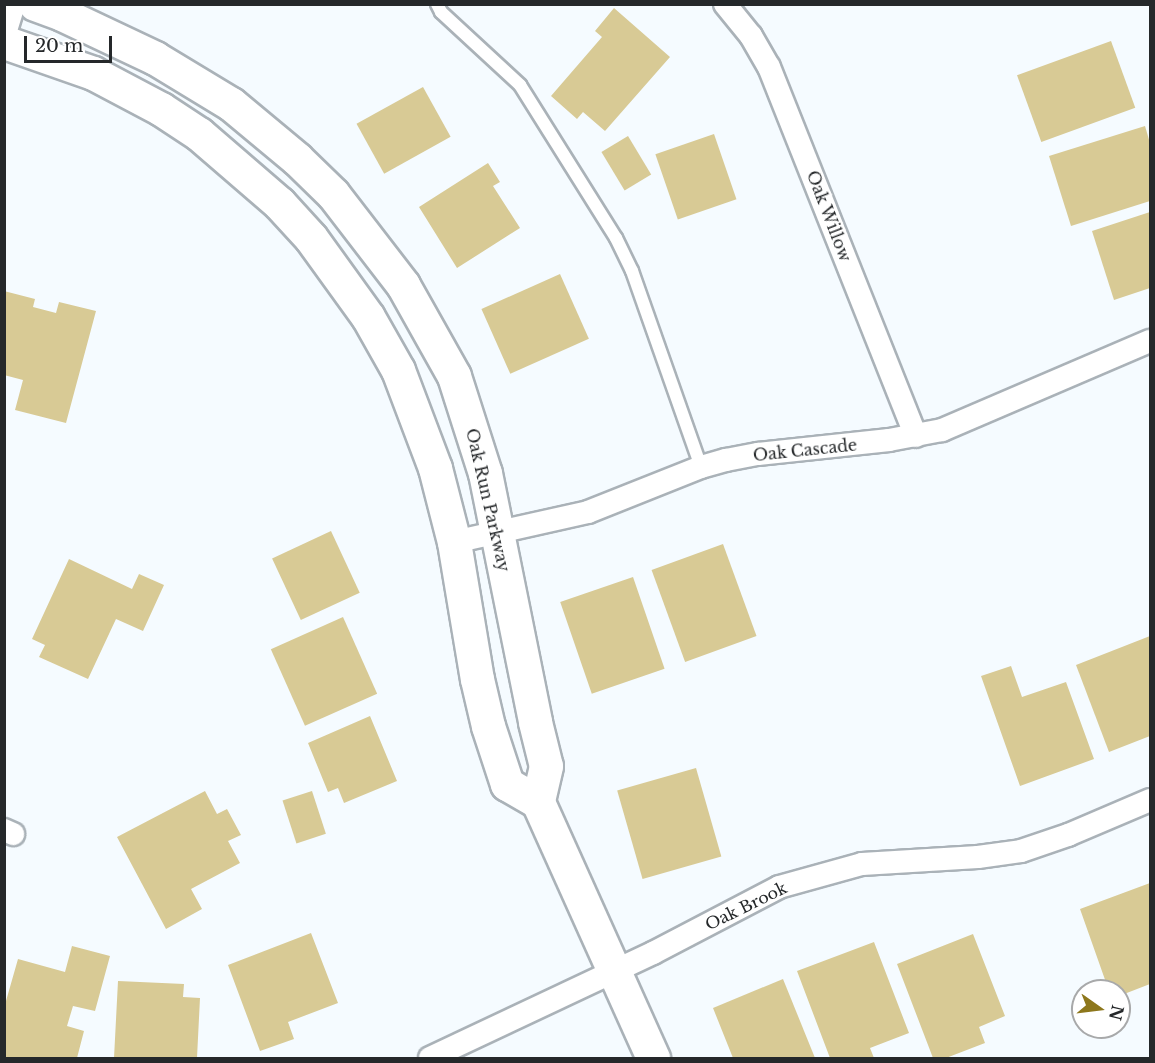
<!DOCTYPE html>
<style>
body{margin:0}
#map{position:relative;width:1155px;height:1063px;overflow:hidden;background:#f5fbff;font-family:"Libre Baskerville",serif}
div>[style]{position:absolute}
.building>*{inset:0;background:#d8ca95;transform-origin:0 0}
.roads{filter:drop-shadow(2px 0 #aab2b8) drop-shadow(-2px 0 #aab2b8) drop-shadow(0 2px #aab2b8) drop-shadow(0 -2px #aab2b8)}
.lane>*{height:12px;margin:-6px;padding:0 6px;transform-origin:6px;border-radius:6px;background:#fff}
.street>*{height:22px;margin:-11px;padding:0 11px;transform-origin:11px;border-radius:11px;background:#fff}
.secondary>*{height:33px;margin:-16.5px;padding:0 16.5px;transform-origin:16.5px;border-radius:16.5px;background:#fff}
span{translate:-50% -50%;white-space:nowrap;text-align:center;line-height:1.15;-webkit-text-stroke:4.5px #fff;paint-order:stroke}
.street-label{font-size:16px;color:#25282a}
.frame{position:absolute;inset:0;border:6px solid #25282a;pointer-events:none}
.north{position:absolute;left:1071px;top:979px;width:60px;height:60px;box-sizing:border-box;background:#fff;border:2px solid #a8a9aa;border-radius:50%;rotate:104deg;font-size:16px;font-weight:700;line-height:24px;text-align:center;color:#25282a}
.north::after{content:'';display:block;margin:auto;width:21px;height:27px;background:#8d771c;clip-path:polygon(50% 0,100% 100%,50% 72%,0 100%)}
.scale{position:absolute;left:24px;top:36px;width:88px;height:27px;box-sizing:border-box;border:3px solid #25282a;border-top:0;padding-left:8px;font-size:18px;line-height:21px;white-space:nowrap;color:#25282a;-webkit-text-stroke:4px #fff;paint-order:stroke}
</style>
<div id="map">
<div class="building">
<div style="clip-path:polygon(614px 8px,670px 57px,605px 131px,583px 112px,577px 119px,551px 96px,602px 37px,595px 31px)"></div>
<div style="left:1111px;top:41px;width:71px;height:100px;rotate:70deg"></div>
<div style="left:423px;top:87px;width:57px;height:76px;rotate:61deg"></div>
<div style="clip-path:polygon(1145px 126px,1150px 143px,1150px 201px,1071px 226px,1049px 156px)"></div>
<div style="left:714px;top:134px;width:69px;height:62px;rotate:71deg"></div>
<div style="left:628px;top:136px;width:45px;height:31px;rotate:59deg"></div>
<div style="clip-path:polygon(488px 163px,500px 182px,493px 186px,520px 228px,457px 268px,419px 207px)"></div>
<div style="clip-path:polygon(1150px 212px,1150px 288px,1114px 300px,1092px 231px)"></div>
<div style="left:560px;top:274px;width:71px;height:86px;rotate:66deg"></div>
<div style="clip-path:polygon(4px 291px,35px 299px,33px 307px,56px 313px,59px 302px,96px 311px,66px 423px,15px 410px,23px 380px,4px 375px)"></div>
<div style="left:331px;top:531px;width:68px;height:65px;rotate:65deg"></div>
<div style="left:723px;top:544px;width:98px;height:76px;rotate:70deg"></div>
<div style="clip-path:polygon(69px 559px,132px 589px,139px 574px,164px 585px,143px 631px,116px 619px,88px 679px,39px 657px,45px 645px,32px 639px)"></div>
<div style="left:633px;top:577px;width:97px;height:77px;rotate:71deg"></div>
<div style="left:343px;top:617px;width:84px;height:79px;rotate:66deg"></div>
<div style="clip-path:polygon(1150px 636px,1150px 736px,1109px 752px,1076px 665px)"></div>
<div style="clip-path:polygon(1011px 666px,1022px 697px,1066px 682px,1094px 759px,1020px 786px,981px 676px)"></div>
<div style="clip-path:polygon(370px 716px,397px 781px,344px 803px,338px 788px,328px 792px,308px 743px)"></div>
<div style="left:696px;top:768px;width:92px;height:82px;rotate:74deg"></div>
<div style="clip-path:polygon(205px 791px,217px 814px,227px 809px,241px 835px,228px 841px,240px 863px,191px 889px,202px 909px,166px 929px,117px 837px)"></div>
<div style="left:312px;top:791px;width:45px;height:31px;rotate:72deg"></div>
<div style="clip-path:polygon(1150px 883px,1150px 984px,1119px 996px,1119px 991px,1109px 991px,1080px 909px)"></div>
<div style="clip-path:polygon(311px 933px,338px 1003px,288px 1022px,294px 1039px,260px 1051px,228px 965px)"></div>
<div style="clip-path:polygon(973px 934px,1005px 1016px,979px 1027px,985px 1043px,946px 1058px,933px 1058px,897px 964px)"></div>
<div style="clip-path:polygon(874px 942px,909px 1033px,870px 1048px,874px 1058px,830px 1058px,797px 971px)"></div>
<div style="clip-path:polygon(72px 946px,110px 956px,95px 1011px,73px 1006px,67px 1026px,84px 1031px,77px 1058px,4px 1058px,4px 1008px,18px 959px,65px 972px)"></div>
<div style="clip-path:polygon(783px 979px,815px 1058px,733px 1058px,713px 1008px)"></div>
<div style="clip-path:polygon(118px 981px,184px 984px,183px 997px,200px 998px,197px 1058px,114px 1058px)"></div>
</div>
<div class="roads">
<div class="lane">
<div style="left:437px;top:4px;width:9px;rotate:63deg"></div>
<div style="left:441px;top:12px;width:108px;rotate:42.7deg"></div>
<div style="left:520px;top:85px;width:181px;rotate:57.9deg"></div>
<div style="left:616px;top:238px;width:37px;rotate:64deg"></div>
<div style="left:632px;top:271px;width:208px;rotate:70.6deg"></div>
</div>
<div class="street">
<div style="left:725px;top:4px;width:41px;rotate:50.9deg"></div>
<div style="left:751px;top:36px;width:36px;rotate:60deg"></div>
<div style="left:769px;top:67px;width:397px;rotate:68.3deg"></div>
<div style="left:4px;top:37px;width:34px;rotate:-73deg"></div>
<div style="left:454px;top:542px;width:137px;rotate:-12.6deg"></div>
<div style="left:588px;top:512px;width:122px;rotate:-21.7deg"></div>
<div style="left:701px;top:467px;width:26px;rotate:-16deg"></div>
<div style="left:726px;top:460px;width:33px;rotate:-11deg"></div>
<div style="left:758px;top:454px;width:132px;rotate:-6.1deg"></div>
<div style="left:889px;top:440px;width:54px;rotate:-10.7deg"></div>
<div style="left:942px;top:430px;width:226px;rotate:-23.2deg"></div>
<div style="left:4px;top:830px;width:10px;rotate:24deg"></div>
<div style="left:430px;top:1058px;width:246px;rotate:-25.2deg"></div>
<div style="left:653px;top:953px;width:142px;rotate:-27.6deg"></div>
<div style="left:779px;top:887px;width:86px;rotate:-15.5deg"></div>
<div style="left:862px;top:864px;width:116px;rotate:-3.5deg"></div>
<div style="left:978px;top:857px;width:43px;rotate:-7.9deg"></div>
<div style="left:1021px;top:851px;width:50px;rotate:-18.8deg"></div>
<div style="left:1068px;top:835px;width:89px;rotate:-23.1deg"></div>
</div>
<div class="secondary">
<div style="left:35px;top:4px;width:29px;rotate:20deg"></div>
<div style="left:62px;top:14px;width:103px;rotate:25.3deg"></div>
<div style="left:155px;top:58px;width:89px;rotate:31.2deg"></div>
<div style="left:231px;top:104px;width:86px;rotate:39.8deg"></div>
<div style="left:297px;top:159px;width:50px;rotate:44.2deg"></div>
<div style="left:333px;top:194px;width:115px;rotate:52.4deg"></div>
<div style="left:403px;top:285px;width:104px;rotate:60.7deg"></div>
<div style="left:454px;top:376px;width:102px;rotate:72.3deg"></div>
<div style="left:485px;top:473px;width:254px;rotate:78.6deg"></div>
<div style="left:535px;top:722px;width:45px;rotate:76deg"></div>
<div style="left:546px;top:766px;width:37px;rotate:103deg"></div>
<div style="left:4px;top:42px;width:94px;rotate:19.2deg"></div>
<div style="left:93px;top:73px;width:77px;rotate:27.9deg"></div>
<div style="left:161px;top:109px;width:45px;rotate:33.3deg"></div>
<div style="left:199px;top:134px;width:106px;rotate:40.8deg"></div>
<div style="left:279px;top:203px;width:47px;rotate:47.6deg"></div>
<div style="left:311px;top:238px;width:97px;rotate:54.2deg"></div>
<div style="left:368px;top:317px;width:61px;rotate:60.5deg"></div>
<div style="left:398px;top:370px;width:105px;rotate:69.3deg"></div>
<div style="left:435px;top:468px;width:76px;rotate:75.6deg"></div>
<div style="left:454px;top:542px;width:139px;rotate:80.5deg"></div>
<div style="left:477px;top:679px;width:48px;rotate:76.8deg"></div>
<div style="left:488px;top:726px;width:61px;rotate:71.9deg"></div>
<div style="left:507px;top:784px;width:36px;rotate:30deg"></div>
<div style="left:538px;top:802px;width:281px;rotate:65.8deg"></div>
</div>
</div>
<div class="street-label">
<span style="left:829px;top:216px;rotate:69deg">Oak Willow</span>
<span style="left:805px;top:450px;rotate:-6deg">Oak Cascade</span>
<span style="left:488px;top:500px;rotate:77deg">Oak Run Parkway</span>
<span style="left:746px;top:906px;rotate:-26deg">Oak Brook</span>
</div>
<div class="frame"></div>
<div class="north">N</div>
<div class="scale">20 m</div>
</div>
